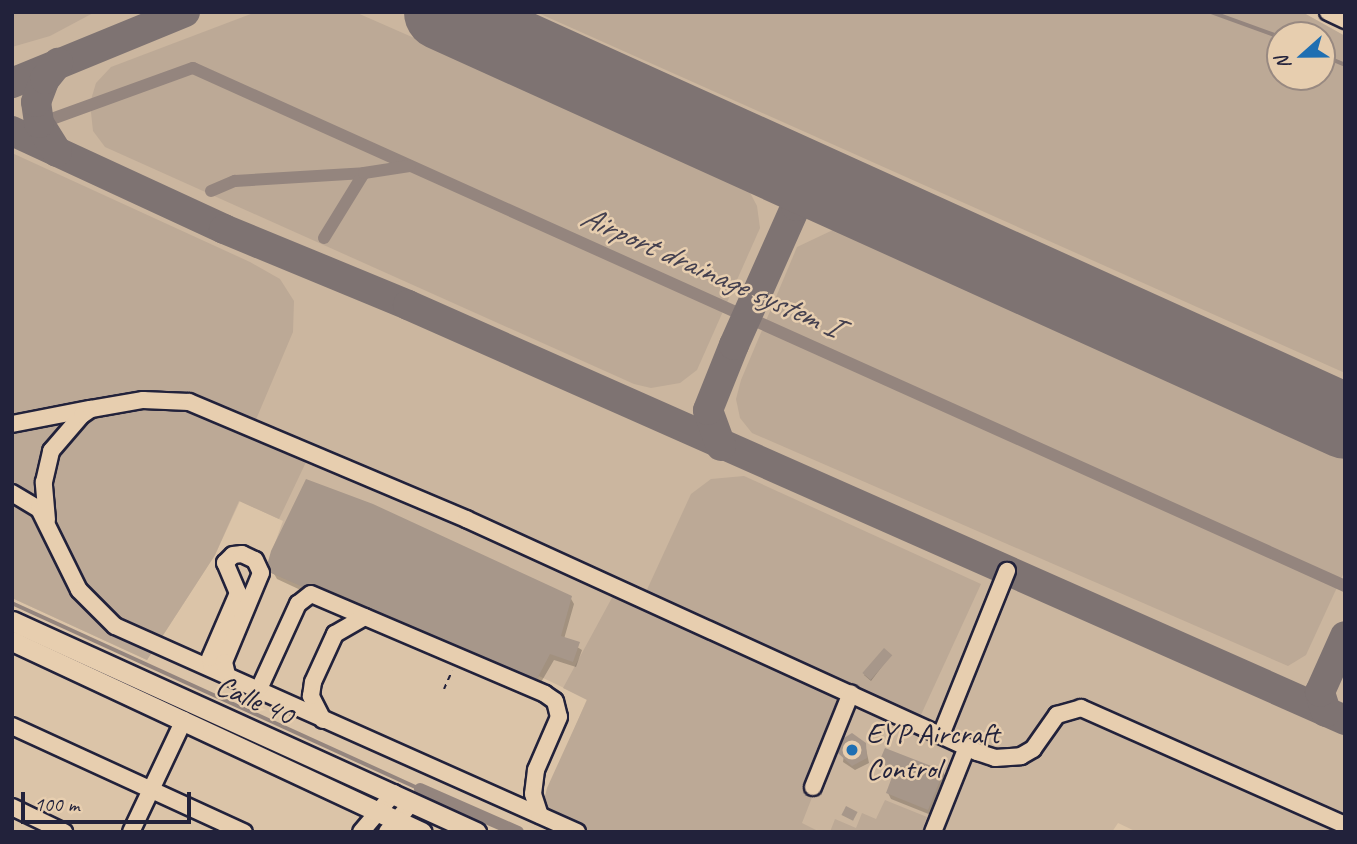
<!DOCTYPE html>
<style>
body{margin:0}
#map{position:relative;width:1357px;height:844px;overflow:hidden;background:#dbc4a8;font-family:Caveat,sans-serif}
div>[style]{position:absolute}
.built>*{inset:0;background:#cbb69f}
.green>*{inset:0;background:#bca996}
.shadow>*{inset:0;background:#0003}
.stream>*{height:3.5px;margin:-1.75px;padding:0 1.75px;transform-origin:1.75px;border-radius:1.75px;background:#94857e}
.canal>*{height:12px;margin:-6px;padding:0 6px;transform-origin:6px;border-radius:6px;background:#94857e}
.taxiway>*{height:30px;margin:-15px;padding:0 15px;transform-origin:15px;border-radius:15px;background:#7e7372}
.runway>*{height:75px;margin:-37.5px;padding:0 37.5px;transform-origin:37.5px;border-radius:37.5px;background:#7e7372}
.building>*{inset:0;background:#a7978a;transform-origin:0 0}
.path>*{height:2px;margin-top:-1px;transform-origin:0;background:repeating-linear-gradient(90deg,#22223b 0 5px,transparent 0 10px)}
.roads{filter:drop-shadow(2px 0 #22223b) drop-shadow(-2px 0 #22223b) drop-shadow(0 2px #22223b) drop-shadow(0 -2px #22223b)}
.minor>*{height:16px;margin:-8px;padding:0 8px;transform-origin:8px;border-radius:8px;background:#e7ceaf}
.major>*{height:19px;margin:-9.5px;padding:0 9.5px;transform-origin:9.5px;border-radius:9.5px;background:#e7ceaf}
.dots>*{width:19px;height:19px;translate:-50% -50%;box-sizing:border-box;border:4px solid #e7ceaf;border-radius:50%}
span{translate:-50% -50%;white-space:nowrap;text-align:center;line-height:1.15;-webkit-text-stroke:5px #e7ceaf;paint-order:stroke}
.street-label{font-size:30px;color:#22223b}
.poi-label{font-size:30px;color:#22223b}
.left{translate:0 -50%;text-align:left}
.water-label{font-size:32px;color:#44404f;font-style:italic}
.frame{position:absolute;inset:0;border:14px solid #22223b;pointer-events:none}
.north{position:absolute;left:1266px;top:21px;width:70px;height:70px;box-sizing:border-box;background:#e7ceaf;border:2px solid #988981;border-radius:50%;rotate:249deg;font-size:19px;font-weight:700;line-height:28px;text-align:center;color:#22223b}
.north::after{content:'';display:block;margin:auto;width:24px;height:32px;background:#1f6fb2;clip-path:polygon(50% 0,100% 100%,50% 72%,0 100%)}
.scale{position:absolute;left:21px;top:792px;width:170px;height:32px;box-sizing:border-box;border:4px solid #22223b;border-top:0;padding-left:9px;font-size:21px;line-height:24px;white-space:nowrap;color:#22223b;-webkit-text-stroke:5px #e7ceaf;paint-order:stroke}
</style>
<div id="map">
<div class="built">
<div style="clip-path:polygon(evenodd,12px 12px,1302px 12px,1345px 36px,1345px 832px,1137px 832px,1118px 823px,1112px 832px,590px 832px,544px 800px,587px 699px,539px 676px,531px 686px,265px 570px,283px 521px,240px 501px,215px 555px,147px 660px,12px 598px,12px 12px,1280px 35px,1322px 35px,1322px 77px,1280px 77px,1280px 35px)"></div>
</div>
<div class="green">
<div style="clip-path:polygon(12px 12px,95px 12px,50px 36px,12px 47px)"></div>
<div style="clip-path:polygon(256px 12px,355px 12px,745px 183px,757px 206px,760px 228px,697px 370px,680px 383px,651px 388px,634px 384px,105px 147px,93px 131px,90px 103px,96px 83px,111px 67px)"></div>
<div style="clip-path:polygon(evenodd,536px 12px,1302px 12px,1345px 36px,1345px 373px,536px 12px,1322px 35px,1322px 77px,1280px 77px,1280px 35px,1322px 35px)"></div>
<div style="clip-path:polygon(12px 153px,250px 262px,280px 279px,294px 301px,293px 332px,249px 436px,307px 460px,279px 519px,239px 501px,215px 555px,147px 660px,12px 598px)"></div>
<div style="clip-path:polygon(835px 229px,856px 229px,1345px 449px,1345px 570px,1306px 655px,1288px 666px,752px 433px,740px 418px,736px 399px,741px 380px,797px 247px)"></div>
<div style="clip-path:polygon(744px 476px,981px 584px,920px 717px,645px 594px,691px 494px,711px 479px)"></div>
<div style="clip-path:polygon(614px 594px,839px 698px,803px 790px,813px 795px,802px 823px,820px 832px,590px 832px,551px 813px,544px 800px,547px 788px,587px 700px,563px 688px)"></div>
<div style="clip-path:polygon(885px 800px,927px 817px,921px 832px,830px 832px,835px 819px,856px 828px,862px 813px,876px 819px)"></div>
</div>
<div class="shadow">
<div style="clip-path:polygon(273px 572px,570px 597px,574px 604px,564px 639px,582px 650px,576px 667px,554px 660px,540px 684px,307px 593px,277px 579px)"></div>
<div style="clip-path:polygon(890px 656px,871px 681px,864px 675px)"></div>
<div style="clip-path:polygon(846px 739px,865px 744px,869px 763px,855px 770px,843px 762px)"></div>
<div style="clip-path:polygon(881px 762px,943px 772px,946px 778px,931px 815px,891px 799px,888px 793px,896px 773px)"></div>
</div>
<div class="stream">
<div style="left:1211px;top:12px;width:73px;rotate:19.9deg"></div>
<div style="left:1322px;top:55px;width:25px;rotate:23deg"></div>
<div style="left:12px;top:603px;width:448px;rotate:24.5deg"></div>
</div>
<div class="canal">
<div style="left:49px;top:120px;width:153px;rotate:-19.9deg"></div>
<div style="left:193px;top:68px;width:1263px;rotate:24.21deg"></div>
<div style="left:20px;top:131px;width:11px;rotate:-22deg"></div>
<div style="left:211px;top:191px;width:26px;rotate:-23deg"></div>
<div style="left:235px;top:181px;width:129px;rotate:-3.5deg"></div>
<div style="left:324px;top:238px;width:76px;rotate:-58.4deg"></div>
<div style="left:364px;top:173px;width:46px;rotate:-8.8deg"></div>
<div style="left:420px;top:789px;width:107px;rotate:23.7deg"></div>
</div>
<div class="taxiway">
<div style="left:12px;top:83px;width:187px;rotate:-22.3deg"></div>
<div style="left:12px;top:131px;width:234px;rotate:24.8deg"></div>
<div style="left:224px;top:229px;width:199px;rotate:22.4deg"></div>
<div style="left:408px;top:305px;width:1025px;rotate:23.89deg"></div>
<div style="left:57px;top:152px;width:34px;rotate:-122deg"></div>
<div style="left:39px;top:123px;width:21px;rotate:-98deg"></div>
<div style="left:36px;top:102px;width:25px;rotate:-69deg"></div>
<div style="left:45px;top:79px;width:21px;rotate:-51deg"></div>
<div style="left:781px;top:165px;width:19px;rotate:51deg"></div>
<div style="left:793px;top:180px;width:26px;rotate:83deg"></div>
<div style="left:721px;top:446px;width:38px;rotate:-110deg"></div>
<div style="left:708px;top:410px;width:70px;rotate:-68.2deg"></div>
<div style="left:734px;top:345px;width:152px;rotate:-66deg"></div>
<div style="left:796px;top:206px;width:15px;rotate:-42deg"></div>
<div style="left:807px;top:196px;width:30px;rotate:-12deg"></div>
<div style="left:1326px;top:712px;width:21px;rotate:-107deg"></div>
<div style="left:1320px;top:692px;width:61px;rotate:-65.9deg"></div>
</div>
<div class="runway">
<div style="left:441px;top:12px;width:992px;rotate:24.34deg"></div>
</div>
<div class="building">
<div style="clip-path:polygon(306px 479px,373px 504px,572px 596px,561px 636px,580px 642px,573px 662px,550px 654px,537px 679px,315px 584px,303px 587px,271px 573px,268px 562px,271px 551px)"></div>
<div style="left:884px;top:648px;width:11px;height:33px;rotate:41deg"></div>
<div style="clip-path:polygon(852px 733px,866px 743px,867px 758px,852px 766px,838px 753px,844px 738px)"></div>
<div style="clip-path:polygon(885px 748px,944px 771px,928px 810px,886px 793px,895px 769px,879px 762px)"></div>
<div style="left:846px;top:806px;width:13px;height:10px;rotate:27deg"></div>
</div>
<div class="path">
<div style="left:444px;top:689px;width:20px;rotate:-66deg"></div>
</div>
<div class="roads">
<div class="minor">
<div style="left:1328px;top:12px;width:19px;rotate:25deg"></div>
<div style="left:12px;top:424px;width:78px;rotate:-11deg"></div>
<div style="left:12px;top:493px;width:31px;rotate:31deg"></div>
<div style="left:39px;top:509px;width:90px;rotate:63.7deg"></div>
<div style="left:79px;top:590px;width:51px;rotate:45deg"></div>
<div style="left:115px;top:626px;width:506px;rotate:24.03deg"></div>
<div style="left:47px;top:520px;width:38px;rotate:-95deg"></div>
<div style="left:44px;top:482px;width:32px;rotate:-77deg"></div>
<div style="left:51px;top:451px;width:48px;rotate:-49.3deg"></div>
<div style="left:82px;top:415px;width:11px;rotate:-34deg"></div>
<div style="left:91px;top:409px;width:53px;rotate:-9.8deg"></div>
<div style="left:143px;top:400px;width:46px;rotate:2.5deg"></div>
<div style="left:189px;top:402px;width:301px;rotate:22.9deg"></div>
<div style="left:466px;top:519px;width:562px;rotate:24.51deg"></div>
<div style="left:977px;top:752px;width:19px;rotate:18deg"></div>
<div style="left:995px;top:758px;width:26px;rotate:-4deg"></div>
<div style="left:1021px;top:756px;width:14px;rotate:-30deg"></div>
<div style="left:1033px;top:749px;width:42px;rotate:-54.8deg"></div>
<div style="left:1057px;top:715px;width:25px;rotate:-16deg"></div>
<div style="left:1081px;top:708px;width:289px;rotate:23.9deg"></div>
<div style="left:212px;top:668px;width:10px;rotate:-101deg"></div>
<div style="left:210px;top:658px;width:71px;rotate:-66.7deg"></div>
<div style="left:238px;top:593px;width:33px;rotate:-113deg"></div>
<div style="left:225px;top:563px;width:11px;rotate:-45deg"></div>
<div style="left:233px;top:555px;width:9px;rotate:-6deg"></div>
<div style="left:242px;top:554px;width:14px;rotate:25deg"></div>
<div style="left:255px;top:560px;width:14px;rotate:65deg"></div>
<div style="left:261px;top:573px;width:96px;rotate:112.6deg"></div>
<div style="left:224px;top:662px;width:13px;rotate:77deg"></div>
<div style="left:259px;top:689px;width:94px;rotate:-65.4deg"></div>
<div style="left:298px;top:604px;width:16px;rotate:-38deg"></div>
<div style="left:311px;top:594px;width:254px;rotate:23.1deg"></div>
<div style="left:545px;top:694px;width:12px;rotate:35deg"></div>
<div style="left:555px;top:701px;width:16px;rotate:76deg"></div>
<div style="left:559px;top:717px;width:58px;rotate:113.5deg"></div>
<div style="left:536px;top:770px;width:24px;rotate:97deg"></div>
<div style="left:533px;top:794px;width:22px;rotate:72deg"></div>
<div style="left:323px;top:720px;width:27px;rotate:-117deg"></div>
<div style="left:311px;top:696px;width:14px;rotate:-82deg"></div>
<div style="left:313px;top:682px;width:53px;rotate:-65.4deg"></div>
<div style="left:335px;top:634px;width:34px;rotate:-30deg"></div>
<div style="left:12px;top:726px;width:255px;rotate:24.6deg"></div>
<div style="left:941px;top:735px;width:177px;rotate:-68.1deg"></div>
<div style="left:813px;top:787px;width:101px;rotate:-68deg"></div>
<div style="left:12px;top:807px;width:58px;rotate:25.7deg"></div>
<div style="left:131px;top:832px;width:124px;rotate:-64.7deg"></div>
<div style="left:361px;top:832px;width:51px;rotate:-49.8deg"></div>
<div style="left:387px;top:832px;width:39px;rotate:-50deg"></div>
<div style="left:933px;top:832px;width:92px;rotate:-68.2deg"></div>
</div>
<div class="major">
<div style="left:12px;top:621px;width:510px;rotate:24.45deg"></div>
<div style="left:12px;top:641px;width:452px;rotate:25deg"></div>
</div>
</div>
<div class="dots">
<div style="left:852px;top:750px;background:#1f6fb2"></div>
</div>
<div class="street-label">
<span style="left:255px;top:700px;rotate:24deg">Calle 40</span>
</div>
<div class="poi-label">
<span class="left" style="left:866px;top:750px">EYP Aircraft<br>Control</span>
</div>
<div class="water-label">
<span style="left:710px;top:272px;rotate:24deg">Airport drainage system I</span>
</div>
<div class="frame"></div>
<div class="north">N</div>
<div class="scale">100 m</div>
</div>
